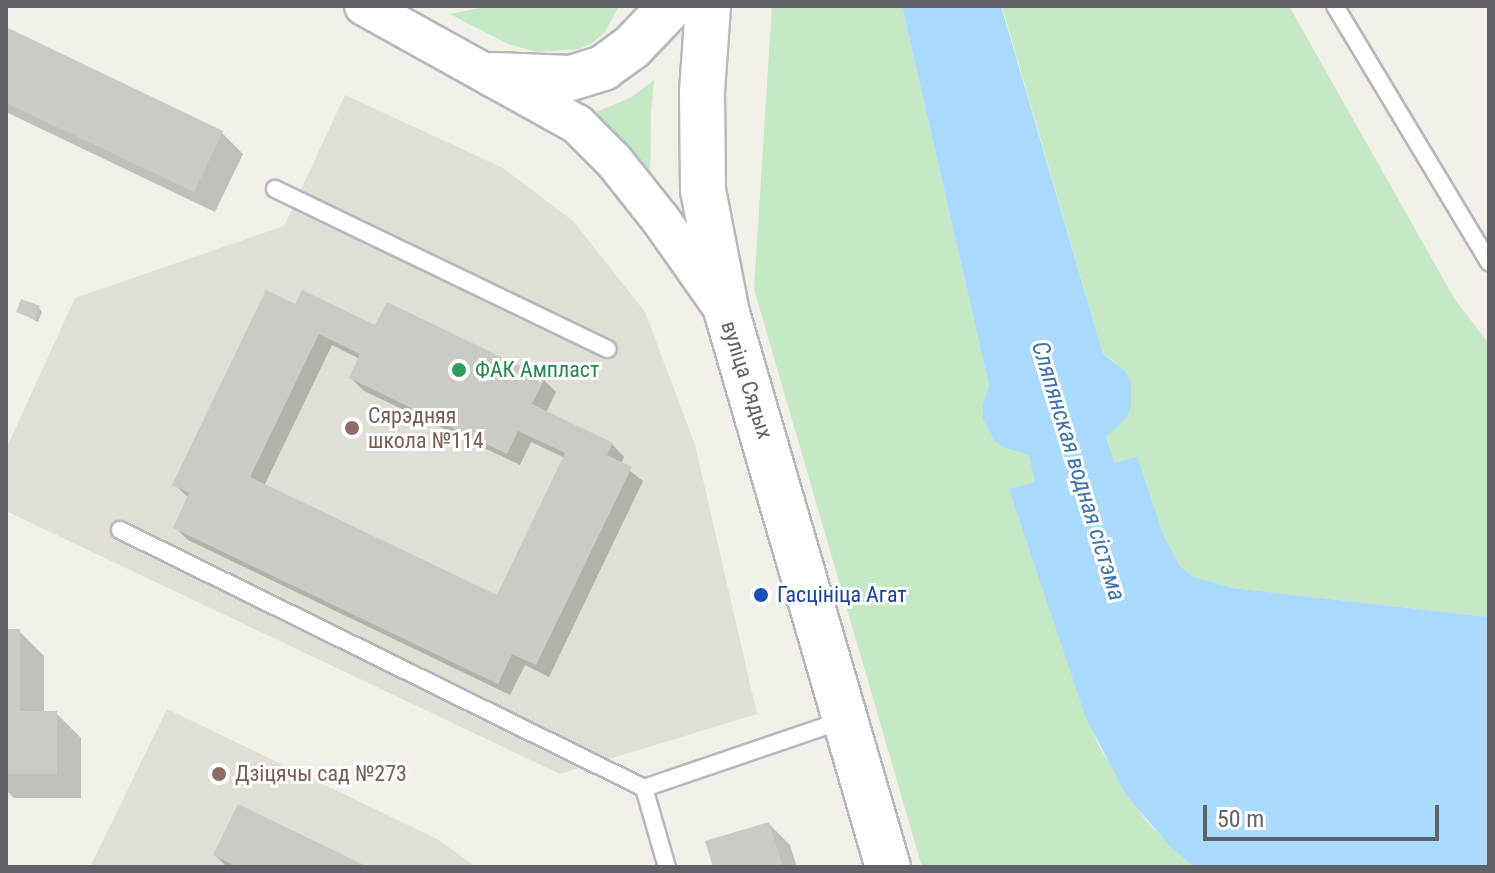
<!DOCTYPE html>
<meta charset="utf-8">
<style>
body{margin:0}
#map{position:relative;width:1495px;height:873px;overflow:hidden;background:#f1efe8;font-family:"Roboto Condensed",sans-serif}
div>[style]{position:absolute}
.education>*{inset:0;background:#e1ded6}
.green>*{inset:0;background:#c5e8c5}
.water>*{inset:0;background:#aadaff}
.shadow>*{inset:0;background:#0003}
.building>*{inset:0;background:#cccac5;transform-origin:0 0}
.roads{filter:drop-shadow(2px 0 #b5b8bc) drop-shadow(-2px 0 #b5b8bc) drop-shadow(0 2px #b5b8bc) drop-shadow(0 -2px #b5b8bc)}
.service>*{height:16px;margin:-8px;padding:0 8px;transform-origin:8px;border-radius:8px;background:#fff}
.tertiary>*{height:38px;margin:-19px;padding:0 19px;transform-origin:19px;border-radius:19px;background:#fff}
.secondary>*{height:44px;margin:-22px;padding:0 22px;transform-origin:22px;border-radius:22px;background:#fff}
.dots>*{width:22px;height:22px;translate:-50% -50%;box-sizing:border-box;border:4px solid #fff;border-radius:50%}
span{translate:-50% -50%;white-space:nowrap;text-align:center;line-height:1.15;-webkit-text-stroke:6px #fff;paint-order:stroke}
.leisure-label{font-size:22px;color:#27864d}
.left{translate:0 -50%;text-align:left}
.street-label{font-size:22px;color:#5f6368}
.education-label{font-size:22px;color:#785e54}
.transit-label{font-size:22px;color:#164399}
.water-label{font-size:24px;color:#4174aa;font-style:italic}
.frame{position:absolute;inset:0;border:8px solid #5f6368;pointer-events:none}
.scale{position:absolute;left:1203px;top:805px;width:236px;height:36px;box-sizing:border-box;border:4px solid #5f6368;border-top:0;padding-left:10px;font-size:24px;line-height:28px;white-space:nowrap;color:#5f6368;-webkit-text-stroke:6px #fff;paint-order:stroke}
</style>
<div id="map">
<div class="education">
<div style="clip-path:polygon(345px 95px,503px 168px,573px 221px,645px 312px,695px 445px,757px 714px,560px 774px,6px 511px,6px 449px,75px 298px,284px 226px)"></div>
<div style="clip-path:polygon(167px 709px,439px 840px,476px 867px,90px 867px)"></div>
</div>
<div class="green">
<div style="clip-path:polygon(489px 6px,619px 6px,605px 32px,591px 44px,579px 49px,537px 52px,508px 44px,450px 14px)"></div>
<div style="clip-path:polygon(772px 6px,902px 6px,989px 385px,982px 406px,983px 419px,1016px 452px,1029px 454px,1036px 482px,1009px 489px,1098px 745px,1146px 821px,1194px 867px,922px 867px,754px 289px)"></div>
<div style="clip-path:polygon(1002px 6px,1289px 6px,1454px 298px,1489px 344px,1489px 617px,1233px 588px,1194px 577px,1180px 566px,1164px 536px,1137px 456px,1115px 463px,1106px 436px,1125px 420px,1131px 408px,1115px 362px,1103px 354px)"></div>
<div style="clip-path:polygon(654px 80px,651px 113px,650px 179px,589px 115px,632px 97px)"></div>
</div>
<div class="water">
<div style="clip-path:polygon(902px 6px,1001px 6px,1103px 354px,1125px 371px,1131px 382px,1131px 408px,1125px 420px,1106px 437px,1115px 463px,1137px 456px,1164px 536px,1180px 566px,1194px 577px,1233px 588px,1489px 617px,1489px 867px,1194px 867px,1170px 846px,1126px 795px,1086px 718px,1009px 489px,1035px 482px,1029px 455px,1005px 448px,995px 441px,983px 419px,982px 406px,989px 385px)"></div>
</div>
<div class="shadow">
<div style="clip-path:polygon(6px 30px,222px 133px,243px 154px,215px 212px,6px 112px)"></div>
<div style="clip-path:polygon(evenodd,296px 307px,376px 328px,544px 380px,556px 392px,546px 413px,612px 444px,624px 457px,621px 464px,643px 481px,549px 677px,525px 665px,510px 695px,188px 540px,175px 527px,189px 498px,174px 484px,296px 307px,332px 345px,360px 359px,351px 378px,364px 391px,520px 465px,531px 442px,565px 458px,498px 598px,264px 486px,332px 345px)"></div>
<div style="clip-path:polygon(39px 308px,42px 312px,38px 322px,17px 311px)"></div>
<div style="clip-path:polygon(6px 631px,19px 631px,44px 656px,44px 713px,56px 713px,81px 738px,81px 798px,14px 798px,6px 790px)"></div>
<div style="clip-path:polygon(769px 824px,790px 845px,797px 867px,715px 867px)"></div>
<div style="clip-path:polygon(215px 855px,363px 867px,227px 867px)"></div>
</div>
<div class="building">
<div style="clip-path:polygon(6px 27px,223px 131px,194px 192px,6px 103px)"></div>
<div style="clip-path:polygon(evenodd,266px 290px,295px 304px,302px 290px,375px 325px,387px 302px,545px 378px,532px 404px,613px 443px,607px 455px,632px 467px,536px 665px,512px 654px,498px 684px,173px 528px,189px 493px,172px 485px,266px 290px,319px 334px,360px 354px,349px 378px,507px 454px,518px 431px,565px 453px,497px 595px,250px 477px,319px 334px)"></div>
<div style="left:21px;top:299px;width:20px;height:14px;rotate:20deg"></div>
<div style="clip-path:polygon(6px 629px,20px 629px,20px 711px,57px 711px,57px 774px,6px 774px)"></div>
<div style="clip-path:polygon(238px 804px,368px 867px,237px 867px,213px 855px)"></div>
<div style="clip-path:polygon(769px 822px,783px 867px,713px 867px,705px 841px)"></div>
</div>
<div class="roads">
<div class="service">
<div style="left:1335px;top:6px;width:299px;rotate:59deg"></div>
<div style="left:275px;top:189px;width:369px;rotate:25.7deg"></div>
<div style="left:120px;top:530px;width:584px;rotate:26.21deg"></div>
<div style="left:644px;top:788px;width:211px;rotate:-18.8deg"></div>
<div style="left:644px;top:788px;width:82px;rotate:73.8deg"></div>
</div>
<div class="tertiary">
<div style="left:364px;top:6px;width:244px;rotate:29deg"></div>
<div style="left:577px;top:124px;width:52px;rotate:45deg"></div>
<div style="left:614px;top:161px;width:75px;rotate:51.5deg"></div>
<div style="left:661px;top:220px;width:111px;rotate:54.9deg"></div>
</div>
<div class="secondary">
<div style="left:708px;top:6px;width:86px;rotate:94deg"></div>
<div style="left:702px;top:92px;width:98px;rotate:89.4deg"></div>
<div style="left:703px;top:190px;width:125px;rotate:79deg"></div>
<div style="left:727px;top:313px;width:577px;rotate:73.8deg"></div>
<div style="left:494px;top:75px;width:77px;rotate:2.2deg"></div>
<div style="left:571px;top:78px;width:34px;rotate:-17deg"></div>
<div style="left:603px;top:68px;width:36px;rotate:-36deg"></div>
<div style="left:632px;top:47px;width:57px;rotate:-46.4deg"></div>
</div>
</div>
<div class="dots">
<div style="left:459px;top:370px;background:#2e9e5b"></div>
<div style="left:352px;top:428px;background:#8d6e63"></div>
<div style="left:761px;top:595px;background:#1a4fb4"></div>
<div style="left:219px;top:774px;background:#8d6e63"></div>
</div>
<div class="leisure-label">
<span class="left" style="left:475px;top:370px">ФАК Ампласт</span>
</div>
<div class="street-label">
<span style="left:747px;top:380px;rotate:72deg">вуліца Сядых</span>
</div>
<div class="education-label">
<span class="left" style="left:368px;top:428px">Сярэдняя<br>школа №114</span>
<span class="left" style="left:235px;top:774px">Дзіцячы сад №273</span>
</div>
<div class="transit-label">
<span class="left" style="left:777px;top:595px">Гасцініца Агат</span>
</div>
<div class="water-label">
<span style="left:1078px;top:471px;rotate:73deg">Сляпянская водная сістэма</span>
</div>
<div class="frame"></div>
<div class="scale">50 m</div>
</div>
